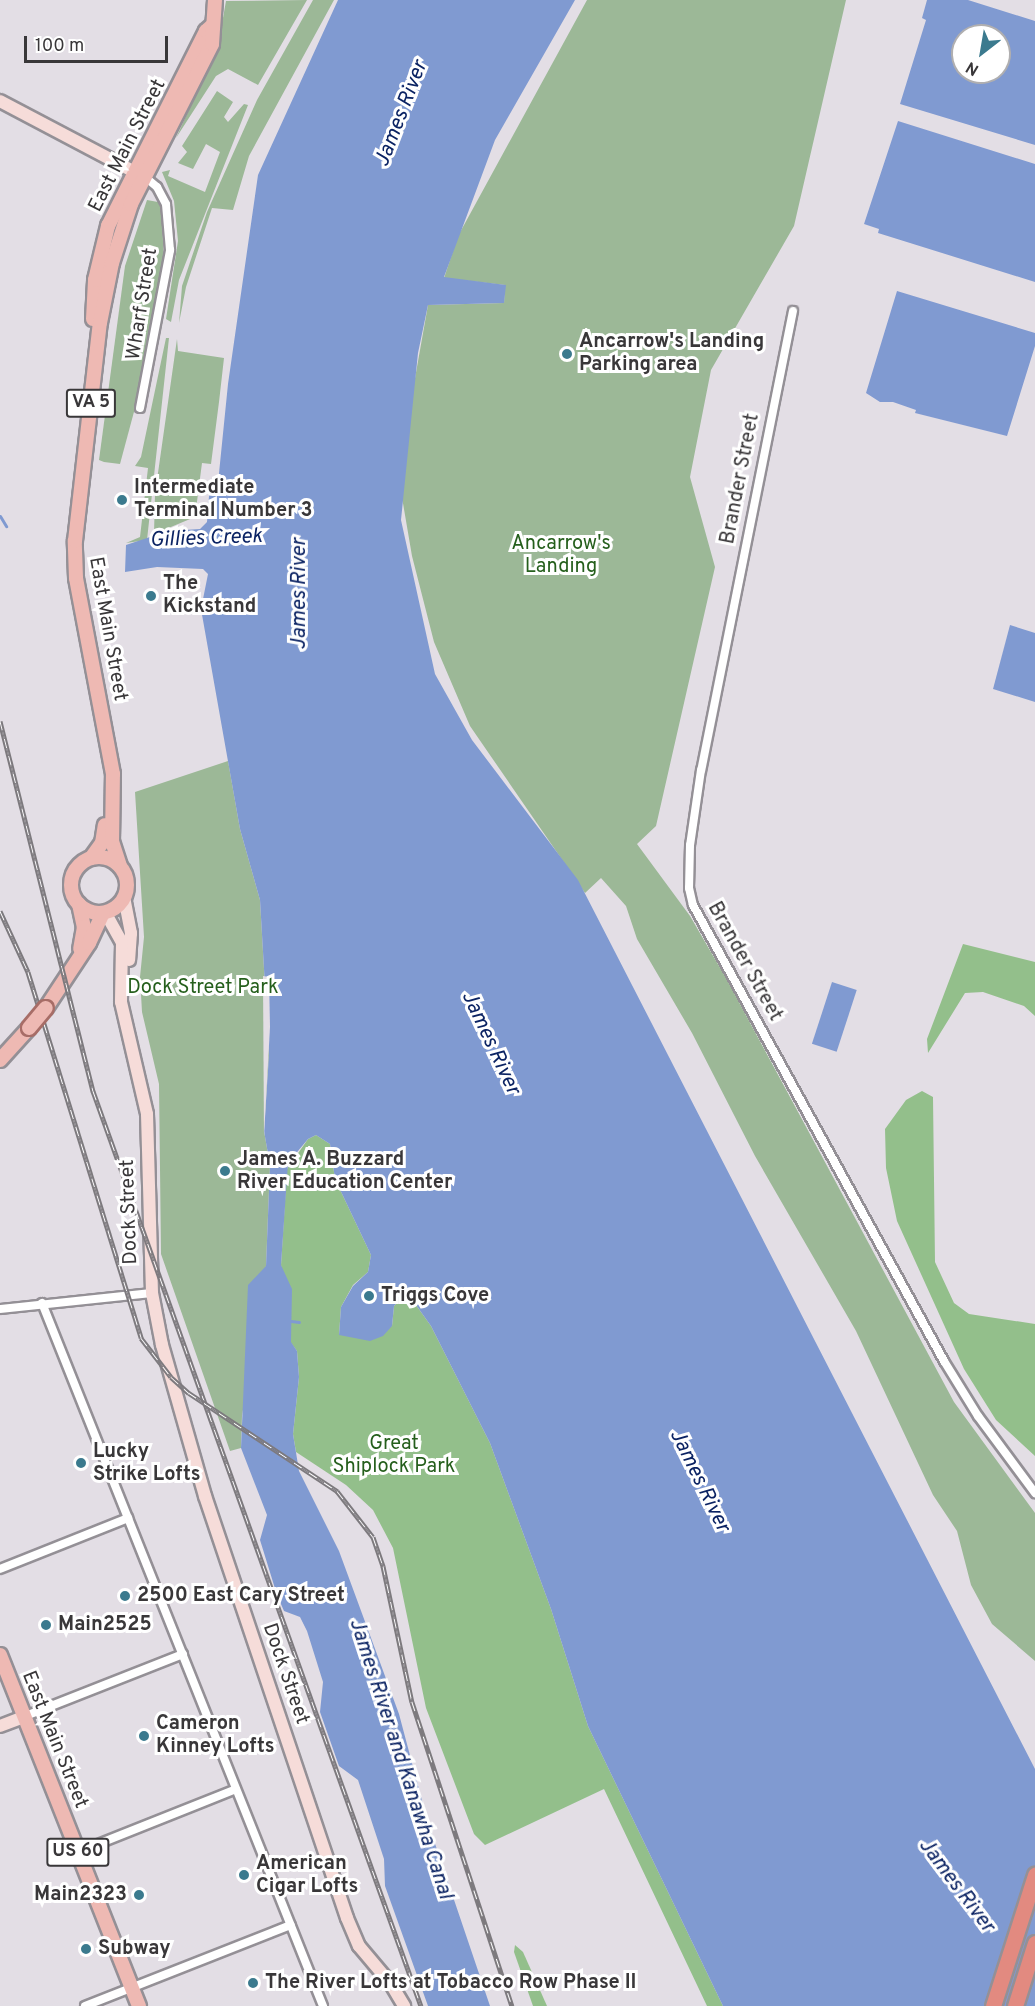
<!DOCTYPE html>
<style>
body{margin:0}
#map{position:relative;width:1035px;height:2006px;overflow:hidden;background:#e3dee5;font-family:Overpass,sans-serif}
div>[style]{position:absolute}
.green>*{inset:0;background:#9cb897}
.forest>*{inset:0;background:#93bf8b}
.water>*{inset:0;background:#809ad1;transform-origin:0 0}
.pier>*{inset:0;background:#e3dee5}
.stream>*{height:3px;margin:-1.5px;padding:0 1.5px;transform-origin:1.5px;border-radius:1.5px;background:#809ad1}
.roads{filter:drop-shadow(2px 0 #949096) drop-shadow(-2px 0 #949096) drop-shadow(0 2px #949096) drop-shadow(0 -2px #949096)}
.minor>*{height:8px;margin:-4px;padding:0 4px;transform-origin:4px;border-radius:4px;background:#fff}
.secondary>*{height:12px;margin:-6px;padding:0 6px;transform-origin:6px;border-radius:6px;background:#f6dcd9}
.primary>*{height:14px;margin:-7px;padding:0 7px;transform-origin:7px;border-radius:7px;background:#eeb9b3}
.primary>.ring{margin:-7px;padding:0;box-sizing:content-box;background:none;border:14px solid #eeb9b3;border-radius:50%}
.motorway>*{height:15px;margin:-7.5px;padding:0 7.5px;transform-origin:7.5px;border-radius:7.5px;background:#e28a80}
.rail>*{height:5px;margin-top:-2.5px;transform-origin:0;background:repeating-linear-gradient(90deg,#fff 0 9px,#7d7a7e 0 18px);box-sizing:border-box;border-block:2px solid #7d7a7e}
.bridges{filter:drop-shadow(2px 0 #a76d67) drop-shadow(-2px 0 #a76d67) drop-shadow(0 2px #a76d67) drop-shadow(0 -2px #a76d67)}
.primary-bridge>*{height:14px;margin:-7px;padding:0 7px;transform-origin:7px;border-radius:7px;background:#eeb9b3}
.dots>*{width:16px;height:16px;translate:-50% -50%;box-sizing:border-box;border:3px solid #fff;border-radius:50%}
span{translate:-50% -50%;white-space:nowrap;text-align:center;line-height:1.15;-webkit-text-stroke:6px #fff;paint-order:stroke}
.shield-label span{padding:2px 4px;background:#fff;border:2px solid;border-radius:4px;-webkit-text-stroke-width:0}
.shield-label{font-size:18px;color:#393739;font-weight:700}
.street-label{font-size:20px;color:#393739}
.poi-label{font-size:20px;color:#393739;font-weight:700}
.left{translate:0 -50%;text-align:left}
.right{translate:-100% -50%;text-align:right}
.park-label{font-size:20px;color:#255f1c}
.water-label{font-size:21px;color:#0b2363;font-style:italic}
.north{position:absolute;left:951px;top:24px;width:60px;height:60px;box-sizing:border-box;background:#fff;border:2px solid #b0afb0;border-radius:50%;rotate:211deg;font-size:16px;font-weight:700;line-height:24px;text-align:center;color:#393739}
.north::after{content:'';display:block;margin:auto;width:21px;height:27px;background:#3b7a8e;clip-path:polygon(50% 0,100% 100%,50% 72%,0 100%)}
.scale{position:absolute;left:24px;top:36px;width:144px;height:27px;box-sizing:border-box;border:3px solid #393739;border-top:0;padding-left:8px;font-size:18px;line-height:21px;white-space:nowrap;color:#393739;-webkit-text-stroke:4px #fff;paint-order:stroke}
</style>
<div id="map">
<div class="green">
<div style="clip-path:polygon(307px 0,258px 85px,228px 69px,216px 76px,176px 138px,218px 46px,226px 1px)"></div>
<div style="clip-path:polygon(313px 0,334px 0,249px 156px,233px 210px,212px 208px,186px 287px,179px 323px,182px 286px,207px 212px,257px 100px)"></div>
<div style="clip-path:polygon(587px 0,846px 0,794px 226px,711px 370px,690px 477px,715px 567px,656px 826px,637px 844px,690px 916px,726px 978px,954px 1402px,1035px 1513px,1035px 1661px,992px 1624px,971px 1585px,957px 1531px,933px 1495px,856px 1331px,755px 1156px,692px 1033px,637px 939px,626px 906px,601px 878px,585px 893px,470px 726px,434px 642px,412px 556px,398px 474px,428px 305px,504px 303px,505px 285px,444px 278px,458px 236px)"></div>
<div style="clip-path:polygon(217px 91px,233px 102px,224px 117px,228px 122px,244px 104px,248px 105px,179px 280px,171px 322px,166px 319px,178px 241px,174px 201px,162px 172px,170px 170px,168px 176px,205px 192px,220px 152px,206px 144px,193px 169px,178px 163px,187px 152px,182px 146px)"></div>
<div style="clip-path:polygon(147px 200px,158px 202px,161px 208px,164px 257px,160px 292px,146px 367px,120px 464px,104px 462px,99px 460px,125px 266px)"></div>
<div style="clip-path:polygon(166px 338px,169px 338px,147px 540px,126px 543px,140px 537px,148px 468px,135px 466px,141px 457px)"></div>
<div style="clip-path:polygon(177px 339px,178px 351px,224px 358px,219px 402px,211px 464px,202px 463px,195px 517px,154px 534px,155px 494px)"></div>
<div style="clip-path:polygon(228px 761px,240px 829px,260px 900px,269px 1055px,264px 1131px,270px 1165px,266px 1266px,242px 1416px,241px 1448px,230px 1451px,161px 1254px,159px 1084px,142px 1012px,140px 977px,144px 937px,135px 792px)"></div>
</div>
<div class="forest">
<div style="clip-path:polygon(963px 944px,1035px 962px,1035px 1016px,1024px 1006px,983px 992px,965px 993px,928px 1053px,927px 1039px)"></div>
<div style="clip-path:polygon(922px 1091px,933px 1097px,935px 1262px,954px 1303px,969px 1314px,1035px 1324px,1035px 1456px,996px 1420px,964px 1369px,897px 1221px,886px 1168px,885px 1129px,906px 1100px)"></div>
<div style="clip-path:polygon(316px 1135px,330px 1144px,335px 1179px,371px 1255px,368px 1272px,353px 1285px,341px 1307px,339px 1335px,392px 1326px,394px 1306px,402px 1298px,416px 1305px,431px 1326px,490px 1443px,551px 1609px,588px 1726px,723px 2006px,707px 2006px,604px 1789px,485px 1845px,474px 1834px,426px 1708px,393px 1548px,373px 1510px,346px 1485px,296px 1452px,293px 1434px,299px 1377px,297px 1351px,291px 1343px,281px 1265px,287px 1169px,308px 1139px)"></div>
<div style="clip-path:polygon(515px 1945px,523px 1952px,547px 2006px,533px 2006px,514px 1952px)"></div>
</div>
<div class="water">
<div style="clip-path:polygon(338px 0,575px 0,495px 140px,444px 277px,506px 285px,504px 303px,428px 305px,418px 353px,401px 520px,435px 674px,472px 740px,578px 880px,1035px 1769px,1035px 2006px,723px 2006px,588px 1726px,551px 1609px,490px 1443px,431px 1326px,416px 1305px,402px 1298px,394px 1306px,392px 1326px,383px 1336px,370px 1341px,339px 1335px,341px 1307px,353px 1286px,368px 1272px,371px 1255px,335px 1179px,330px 1144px,316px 1135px,308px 1139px,288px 1163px,281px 1265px,292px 1289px,291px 1342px,297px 1351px,299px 1377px,293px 1434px,299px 1471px,339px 1551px,399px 1714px,428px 1823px,490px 2006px,428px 2006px,385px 1886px,384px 1859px,358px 1780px,339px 1766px,320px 1712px,323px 1682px,307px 1631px,300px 1617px,284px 1611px,277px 1595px,260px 1540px,267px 1515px,241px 1448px,248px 1285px,266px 1266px,270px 1165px,264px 1131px,269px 1055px,260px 900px,240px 829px,201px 609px,208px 574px,203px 569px,157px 567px,125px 572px,126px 545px,168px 531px,200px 529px,207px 522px,209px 496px,218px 483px,228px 384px,258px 175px)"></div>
<div style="clip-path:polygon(evenodd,927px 0,968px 0,1035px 21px,1035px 145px,900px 104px,926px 20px,922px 18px,927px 0,963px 36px,999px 36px,999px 72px,963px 72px,963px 36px)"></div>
<div style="clip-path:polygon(898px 121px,1035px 164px,1035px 282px,878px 233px,879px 229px,864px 224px)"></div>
<div style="clip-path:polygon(897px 291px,1035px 333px,1035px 346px,1007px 436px,915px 413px,916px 410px,893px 402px,880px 402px,866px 393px)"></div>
<div style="clip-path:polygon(1010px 625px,1035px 633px,1035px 702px,993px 689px)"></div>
<div style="left:832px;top:982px;width:26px;height:65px;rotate:18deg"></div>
</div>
<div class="pier">
<div style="clip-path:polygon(263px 976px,269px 977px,270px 1027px,264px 1136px)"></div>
</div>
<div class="stream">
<div style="left:0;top:516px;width:12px;rotate:59deg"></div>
<div style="left:291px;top:1321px;width:8px;rotate:7deg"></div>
</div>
<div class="roads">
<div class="minor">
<div style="left:793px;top:311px;width:468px;rotate:101.3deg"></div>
<div style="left:701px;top:770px;width:76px;rotate:98.3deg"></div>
<div style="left:690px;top:845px;width:43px;rotate:91.3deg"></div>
<div style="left:689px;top:888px;width:17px;rotate:77deg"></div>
<div style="left:693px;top:905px;width:521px;rotate:61.17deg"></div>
<div style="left:944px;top:1361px;width:65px;rotate:58.3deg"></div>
<div style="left:978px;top:1416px;width:96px;rotate:53.5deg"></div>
<div style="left:140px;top:408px;width:161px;rotate:-79.2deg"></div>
<div style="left:170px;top:250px;width:46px;rotate:-95deg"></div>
<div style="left:166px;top:204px;width:19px;rotate:-118deg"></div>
<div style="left:157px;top:187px;width:16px;rotate:-140deg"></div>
<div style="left:42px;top:1303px;width:757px;rotate:68.21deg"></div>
<div style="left:0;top:1309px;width:153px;rotate:-6deg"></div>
<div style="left:0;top:1569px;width:138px;rotate:-21.7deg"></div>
<div style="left:23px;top:1717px;width:172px;rotate:-21.5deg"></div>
<div style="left:78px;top:1852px;width:170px;rotate:-21.7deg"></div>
<div style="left:85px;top:2006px;width:221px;rotate:-21.5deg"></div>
</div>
<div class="secondary">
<div style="left:0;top:101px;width:161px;rotate:27.8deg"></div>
<div style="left:124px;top:897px;width:37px;rotate:79deg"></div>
<div style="left:131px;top:933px;width:27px;rotate:94deg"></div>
<div style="left:105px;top:912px;width:35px;rotate:61deg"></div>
<div style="left:122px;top:943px;width:59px;rotate:91deg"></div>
<div style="left:121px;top:1002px;width:115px;rotate:76.9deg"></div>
<div style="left:147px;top:1114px;width:179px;rotate:88.4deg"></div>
<div style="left:152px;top:1293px;width:53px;rotate:79.1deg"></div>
<div style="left:162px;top:1345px;width:157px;rotate:74.1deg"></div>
<div style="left:205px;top:1496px;width:445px;rotate:71.4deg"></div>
<div style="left:347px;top:1918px;width:30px;rotate:67deg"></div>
<div style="left:359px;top:1946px;width:50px;rotate:49.9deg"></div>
<div style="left:391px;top:1984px;width:26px;rotate:59deg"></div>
<div style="left:0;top:1726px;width:25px;rotate:-21deg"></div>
</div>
<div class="primary">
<div style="left:93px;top:319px;width:39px;rotate:-87deg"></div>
<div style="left:95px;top:280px;width:56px;rotate:-76.5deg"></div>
<div style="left:108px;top:226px;width:218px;rotate:-63.3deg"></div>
<div style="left:206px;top:31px;width:9px;rotate:-41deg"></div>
<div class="ring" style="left:71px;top:857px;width:42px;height:42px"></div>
<div style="left:91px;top:858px;width:19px;rotate:-54deg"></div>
<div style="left:102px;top:843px;width:18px;rotate:-81deg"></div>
<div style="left:120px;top:866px;width:25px;rotate:-108deg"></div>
<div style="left:112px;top:842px;width:68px;rotate:-89.2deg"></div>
<div style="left:113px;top:774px;width:199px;rotate:-100.7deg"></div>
<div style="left:76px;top:578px;width:37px;rotate:-92deg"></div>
<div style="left:75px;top:541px;width:219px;rotate:-83.5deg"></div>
<div style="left:100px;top:323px;width:61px;rotate:-78.7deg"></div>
<div style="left:112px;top:263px;width:62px;rotate:-72.1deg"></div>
<div style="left:131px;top:204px;width:179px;rotate:-63.1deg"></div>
<div style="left:212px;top:44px;width:44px;rotate:-86.1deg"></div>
<div style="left:79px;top:904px;width:24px;rotate:78deg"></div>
<div style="left:84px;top:927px;width:22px;rotate:100deg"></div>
<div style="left:46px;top:1008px;width:78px;rotate:-56.5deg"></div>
<div style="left:89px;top:943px;width:33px;rotate:-65deg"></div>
<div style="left:0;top:1060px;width:43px;rotate:-47.8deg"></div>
<div style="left:0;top:1655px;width:378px;rotate:68.4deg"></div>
</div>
<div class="motorway">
<div style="left:993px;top:2006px;width:138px;rotate:-72.2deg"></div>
<div style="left:1015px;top:2006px;width:66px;rotate:-72.4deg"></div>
</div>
</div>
<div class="rail">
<div style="left:0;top:721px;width:382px;rotate:75.9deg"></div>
<div style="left:93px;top:1091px;width:972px;rotate:70.28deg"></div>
<div style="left:0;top:911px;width:67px;rotate:65.3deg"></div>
<div style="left:28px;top:972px;width:383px;rotate:72.8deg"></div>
<div style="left:141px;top:1338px;width:49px;rotate:52.4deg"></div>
<div style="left:171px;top:1377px;width:24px;rotate:42deg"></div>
<div style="left:189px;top:1393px;width:178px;rotate:33.5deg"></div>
<div style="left:337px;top:1491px;width:58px;rotate:52deg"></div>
<div style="left:373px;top:1537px;width:31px;rotate:71deg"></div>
<div style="left:383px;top:1566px;width:139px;rotate:78deg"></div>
<div style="left:412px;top:1702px;width:320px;rotate:71.8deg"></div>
</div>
<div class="bridges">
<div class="primary-bridge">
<div style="left:29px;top:1028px;width:26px;rotate:-50deg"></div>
</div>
</div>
<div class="dots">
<div style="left:567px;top:354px;background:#3b7a8e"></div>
<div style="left:122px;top:500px;background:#3b7a8e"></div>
<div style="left:151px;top:596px;background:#3b7a8e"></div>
<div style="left:225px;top:1171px;background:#3b7a8e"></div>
<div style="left:369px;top:1296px;background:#3b7a8e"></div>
<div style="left:81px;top:1463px;background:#3b7a8e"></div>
<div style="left:125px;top:1596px;background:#3b7a8e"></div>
<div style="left:46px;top:1625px;background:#3b7a8e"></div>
<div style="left:144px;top:1736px;background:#3b7a8e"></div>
<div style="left:244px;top:1875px;background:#3b7a8e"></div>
<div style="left:139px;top:1895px;background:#3b7a8e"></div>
<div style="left:86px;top:1949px;background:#3b7a8e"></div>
<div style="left:253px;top:1983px;background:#3b7a8e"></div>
</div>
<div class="shield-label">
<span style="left:91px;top:403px">VA 5</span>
<span style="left:78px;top:1852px">US 60</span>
</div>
<div class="street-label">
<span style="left:128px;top:146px;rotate:-63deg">East Main Street</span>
<span style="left:143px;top:304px;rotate:-81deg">Wharf Street</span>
<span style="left:741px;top:479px;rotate:-79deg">Brander Street</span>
<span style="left:107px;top:629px;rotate:80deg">East Main Street</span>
<span style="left:744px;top:962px;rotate:61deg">Brander Street</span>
<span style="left:130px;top:1212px;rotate:-92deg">Dock Street</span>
<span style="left:285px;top:1674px;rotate:71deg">Dock Street</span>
<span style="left:54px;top:1740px;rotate:68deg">East Main Street</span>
</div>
<div class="poi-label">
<span class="left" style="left:579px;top:354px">Ancarrow's Landing<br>Parking area</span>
<span class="left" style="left:134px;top:500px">Intermediate<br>Terminal Number 3</span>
<span class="left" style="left:163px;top:596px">The<br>Kickstand</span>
<span class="left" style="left:237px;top:1172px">James A. Buzzard<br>River Education Center</span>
<span class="left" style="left:381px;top:1296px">Triggs Cove</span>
<span class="left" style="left:93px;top:1464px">Lucky<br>Strike Lofts</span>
<span class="left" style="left:137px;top:1596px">2500 East Cary Street</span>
<span class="left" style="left:58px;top:1625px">Main2525</span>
<span class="left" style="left:156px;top:1736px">Cameron<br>Kinney Lofts</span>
<span class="left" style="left:256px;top:1876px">American<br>Cigar Lofts</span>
<span class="right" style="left:127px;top:1895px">Main2323</span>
<span class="left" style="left:98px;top:1949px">Subway</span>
<span class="left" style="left:265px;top:1983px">The River Lofts at Tobacco Row Phase II</span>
</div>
<div class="park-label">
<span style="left:561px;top:556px">Ancarrow's<br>Landing</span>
<span style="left:203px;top:988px">Dock Street Park</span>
<span style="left:394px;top:1456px">Great<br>Shiplock Park</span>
</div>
<div class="water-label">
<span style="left:402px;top:114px;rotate:-69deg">James River</span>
<span style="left:206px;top:539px;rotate:-2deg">Gillies Creek</span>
<span style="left:300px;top:594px;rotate:-90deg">James River</span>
<span style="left:490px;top:1043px;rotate:65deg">James River</span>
<span style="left:699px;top:1481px;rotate:64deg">James River</span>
<span style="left:400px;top:1759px;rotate:72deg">James River and Kanawha Canal</span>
<span style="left:956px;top:1886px;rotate:53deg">James River</span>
</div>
<div class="north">N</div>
<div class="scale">100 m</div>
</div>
